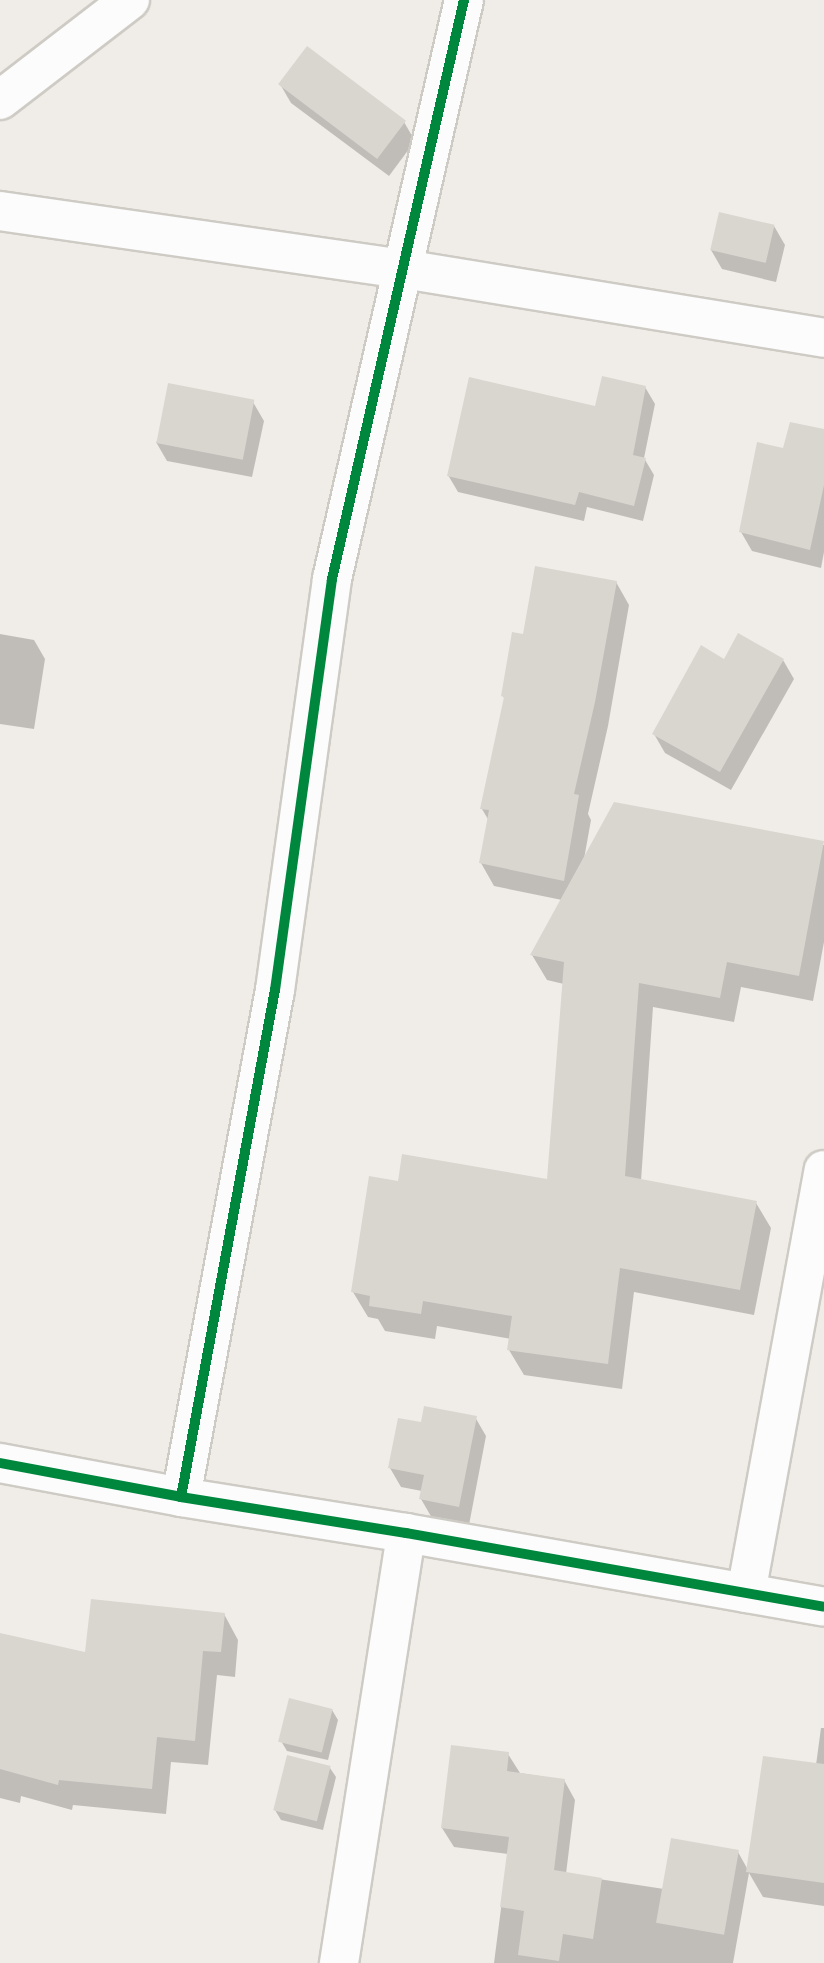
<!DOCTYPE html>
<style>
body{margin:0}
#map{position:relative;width:824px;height:1963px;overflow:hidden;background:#f0ede8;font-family:"DM Sans",sans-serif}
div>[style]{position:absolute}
.shadow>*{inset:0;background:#0003}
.building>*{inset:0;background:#d9d6d0;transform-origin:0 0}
.roads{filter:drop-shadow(2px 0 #cecbc5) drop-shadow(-2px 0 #cecbc5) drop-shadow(0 2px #cecbc5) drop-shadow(0 -2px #cecbc5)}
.street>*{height:38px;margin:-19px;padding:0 19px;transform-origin:19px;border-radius:19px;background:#fdfcfc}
.cycleway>*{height:10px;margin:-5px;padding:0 5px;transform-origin:5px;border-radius:5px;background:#00873e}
span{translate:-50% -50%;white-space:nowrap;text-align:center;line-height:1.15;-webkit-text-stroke:5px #fff;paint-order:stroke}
</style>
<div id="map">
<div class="shadow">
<div style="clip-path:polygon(280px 84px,404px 122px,415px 141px,389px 176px,291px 103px)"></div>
<div style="clip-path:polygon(774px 226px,785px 245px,776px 282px,722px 269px,711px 250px)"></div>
<div style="clip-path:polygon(645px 387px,655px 404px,644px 458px,654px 475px,643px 521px,587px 507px,584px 521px,458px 492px,448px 475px)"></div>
<div style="clip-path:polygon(253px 402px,264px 421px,252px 477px,167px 461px,156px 442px)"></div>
<div style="clip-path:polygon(824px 431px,824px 552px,821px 568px,752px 551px,741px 532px,785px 450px)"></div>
<div style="clip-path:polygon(616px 582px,629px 605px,608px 726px,588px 814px,591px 820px,584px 859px,824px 845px,824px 942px,813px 1001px,741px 987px,734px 1022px,653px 1007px,641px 1181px,756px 1203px,771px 1228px,754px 1315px,634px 1292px,622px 1389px,524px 1375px,509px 1350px,511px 1339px,437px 1326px,435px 1339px,385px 1331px,378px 1319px,368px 1317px,353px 1292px,399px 1183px,548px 1181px,564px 984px,547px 980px,532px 955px,562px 900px,494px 886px,481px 863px,489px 821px,482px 809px,505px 700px,503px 696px,524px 636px)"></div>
<div style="clip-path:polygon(0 634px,34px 640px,45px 659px,34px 729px,0 724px)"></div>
<div style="clip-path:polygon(783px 660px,794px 679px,731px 790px,665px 753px,654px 734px,724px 661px)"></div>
<div style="clip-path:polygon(475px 1417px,486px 1436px,469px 1525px,432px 1518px,421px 1499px,422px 1491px,401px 1487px,390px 1468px,423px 1424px)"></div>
<div style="clip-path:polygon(224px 1614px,238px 1640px,235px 1677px,217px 1675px,208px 1765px,171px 1762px,166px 1814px,73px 1805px,72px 1810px,21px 1796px,20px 1803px,0 1798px,0 1634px,87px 1654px)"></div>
<div style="clip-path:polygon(332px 1710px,338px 1720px,328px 1760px,287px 1751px,281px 1741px)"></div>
<div style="clip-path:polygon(821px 1728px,824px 1728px,824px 1906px,763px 1897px,749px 1873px,733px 1963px,494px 1963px,508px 1854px,454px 1847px,442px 1828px,508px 1754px,520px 1773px,564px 1780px,575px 1800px,566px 1874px,664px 1889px,738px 1852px,748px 1870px,816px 1765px)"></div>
<div style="clip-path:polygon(330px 1768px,336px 1777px,323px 1830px,281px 1820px,275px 1810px)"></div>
</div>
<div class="building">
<div style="left:307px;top:46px;width:124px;height:48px;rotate:37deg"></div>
<div style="left:719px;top:212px;width:57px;height:39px;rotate:13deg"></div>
<div style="clip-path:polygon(602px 376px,646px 386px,633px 455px,646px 458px,634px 506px,579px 492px,575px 505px,447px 476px,469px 377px,595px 406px)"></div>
<div style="left:168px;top:383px;width:88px;height:61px;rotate:11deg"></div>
<div style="clip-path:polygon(790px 422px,824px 429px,824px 485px,810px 550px,739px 532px,757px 442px,783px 448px)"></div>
<div style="clip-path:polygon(535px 566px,617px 581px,595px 702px,574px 794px,579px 795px,564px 881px,479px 863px,489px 810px,480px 809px,504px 697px,501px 696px,512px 632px,523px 634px)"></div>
<div style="clip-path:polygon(738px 633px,784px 659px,720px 772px,652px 734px,701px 645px,724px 659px)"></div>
<div style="clip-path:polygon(614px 802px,824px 841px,799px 976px,727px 962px,720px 998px,639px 983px,625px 1176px,757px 1201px,740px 1290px,620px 1268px,608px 1364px,507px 1350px,512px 1316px,423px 1301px,421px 1314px,369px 1306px,370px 1296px,351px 1292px,369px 1176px,398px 1181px,402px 1154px,547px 1179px,564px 962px,530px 955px)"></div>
<div style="clip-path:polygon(424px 1406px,477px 1416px,459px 1507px,419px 1499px,424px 1475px,388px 1468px,398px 1418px,421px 1422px)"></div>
<div style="clip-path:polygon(91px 1599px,225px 1613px,221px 1652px,203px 1651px,195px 1741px,157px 1737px,152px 1789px,59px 1780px,58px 1785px,0 1769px,0 1633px,85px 1652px)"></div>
<div style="left:289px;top:1698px;width:45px;height:45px;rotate:14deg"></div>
<div style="clip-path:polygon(451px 1745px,509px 1752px,507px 1771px,565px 1779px,554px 1870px,602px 1878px,593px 1939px,563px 1934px,559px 1961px,518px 1955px,524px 1911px,500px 1907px,509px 1837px,441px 1828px)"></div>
<div style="left:287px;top:1755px;width:45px;height:57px;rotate:14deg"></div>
<div style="clip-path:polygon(763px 1756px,824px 1764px,824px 1883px,746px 1872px)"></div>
<div style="left:671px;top:1838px;width:69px;height:86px;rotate:10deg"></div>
</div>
<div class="roads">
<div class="street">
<div style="left:0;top:100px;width:164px;rotate:-37.6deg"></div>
<div style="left:0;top:211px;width:408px;rotate:8.2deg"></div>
<div style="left:404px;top:269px;width:426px;rotate:9.3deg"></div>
<div style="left:0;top:1463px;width:184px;rotate:10.6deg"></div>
<div style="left:181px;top:1497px;width:228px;rotate:9.1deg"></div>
<div style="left:406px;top:1533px;width:424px;rotate:10deg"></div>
<div style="left:181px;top:1497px;width:516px;rotate:-79.5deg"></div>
<div style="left:275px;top:990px;width:415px;rotate:-82.1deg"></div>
<div style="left:332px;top:579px;width:594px;rotate:-77.16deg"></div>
<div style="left:746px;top:1593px;width:430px;rotate:-79.6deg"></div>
<div style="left:339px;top:1963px;width:435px;rotate:-81.1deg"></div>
</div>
</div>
<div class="cycleway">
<div style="left:0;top:1463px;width:184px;rotate:10.6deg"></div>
<div style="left:181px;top:1497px;width:228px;rotate:9.1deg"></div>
<div style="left:406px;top:1533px;width:424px;rotate:10deg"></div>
<div style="left:181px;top:1497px;width:516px;rotate:-79.5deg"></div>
<div style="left:275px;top:990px;width:415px;rotate:-82.1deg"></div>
<div style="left:332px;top:579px;width:594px;rotate:-77.16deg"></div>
</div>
</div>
